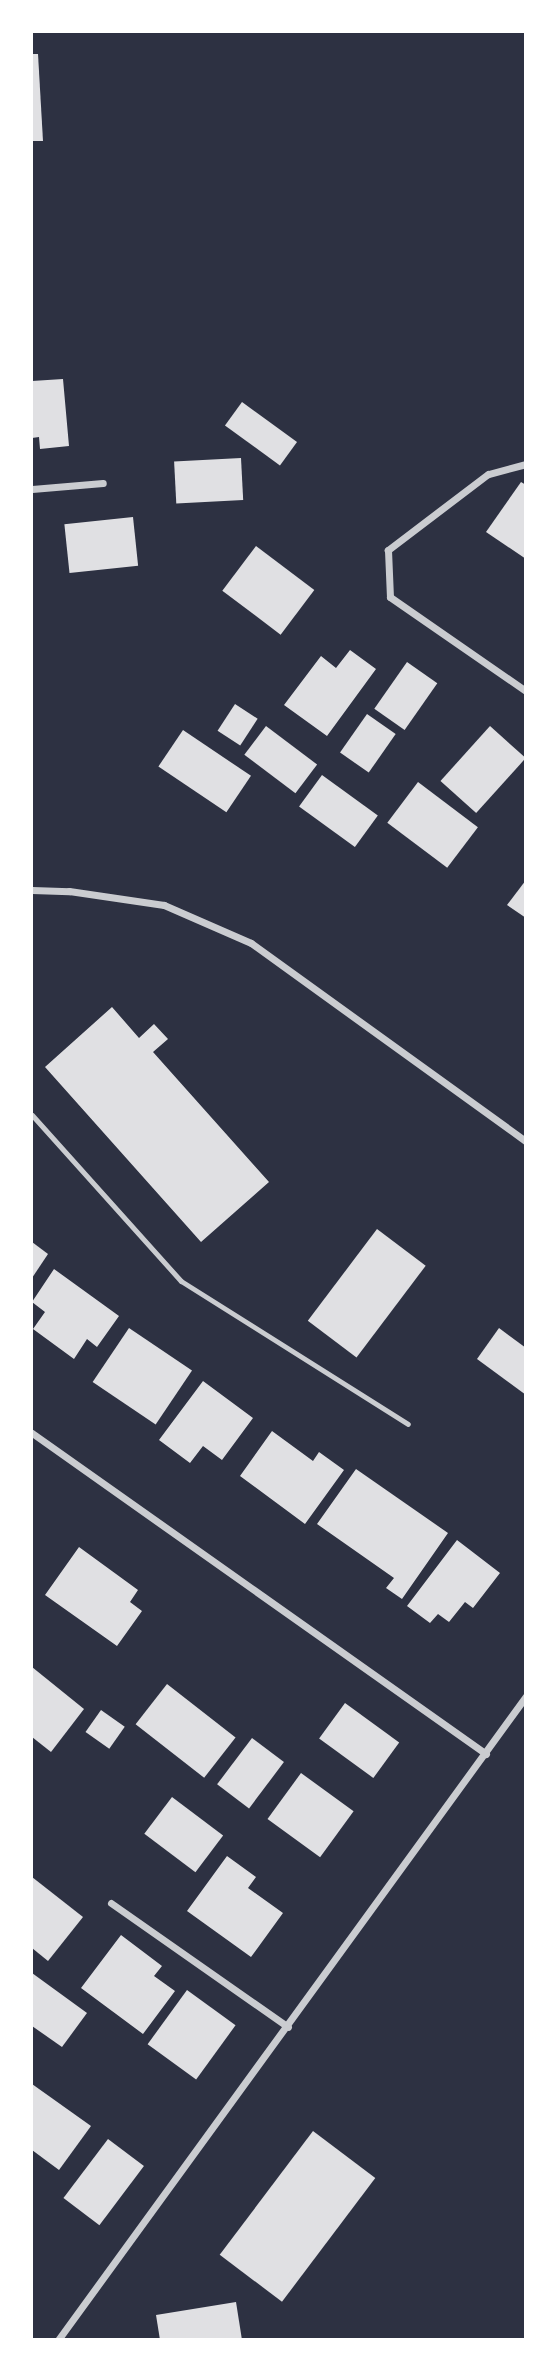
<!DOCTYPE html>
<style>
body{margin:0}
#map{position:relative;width:557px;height:2371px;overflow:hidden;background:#2d3142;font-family:"Crimson Pro",serif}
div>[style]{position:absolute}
.building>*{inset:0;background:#e0e0e3;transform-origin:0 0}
.service>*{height:5px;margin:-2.5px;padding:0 2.5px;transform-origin:2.5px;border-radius:2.5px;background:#caccd0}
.minor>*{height:7px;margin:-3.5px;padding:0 3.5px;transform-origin:3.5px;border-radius:3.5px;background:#caccd0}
span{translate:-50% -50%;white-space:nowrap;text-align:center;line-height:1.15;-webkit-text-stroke:7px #fff;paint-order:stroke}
.frame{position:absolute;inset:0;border:33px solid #fff;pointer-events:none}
</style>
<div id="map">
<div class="building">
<div style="clip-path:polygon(32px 54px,38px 54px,43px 141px,32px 141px)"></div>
<div style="clip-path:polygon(63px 379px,69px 446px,40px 449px,39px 437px,32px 438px,32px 381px)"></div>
<div style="left:242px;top:402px;width:68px;height:29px;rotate:36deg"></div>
<div style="left:241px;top:458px;width:42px;height:67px;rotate:87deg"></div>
<div style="clip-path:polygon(521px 482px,526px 485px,526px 559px,486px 532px)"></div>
<div style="left:133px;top:517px;width:49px;height:69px;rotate:84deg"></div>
<div style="left:256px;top:546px;width:73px;height:56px;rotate:37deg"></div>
<div style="clip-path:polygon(350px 650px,376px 669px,327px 736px,284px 705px,321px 656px,336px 668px)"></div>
<div style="left:407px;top:662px;width:37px;height:57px;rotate:35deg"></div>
<div style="left:235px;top:704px;width:27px;height:32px;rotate:33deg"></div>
<div style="left:367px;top:714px;width:35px;height:47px;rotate:35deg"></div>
<div style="left:266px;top:726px;width:64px;height:36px;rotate:37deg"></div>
<div style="left:490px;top:726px;width:48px;height:74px;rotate:42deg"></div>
<div style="left:183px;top:730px;width:82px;height:44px;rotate:34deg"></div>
<div style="left:322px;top:775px;width:69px;height:39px;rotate:36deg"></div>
<div style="left:418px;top:782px;width:75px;height:51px;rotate:37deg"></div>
<div style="clip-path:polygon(526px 880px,526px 918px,507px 905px)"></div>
<div style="clip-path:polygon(112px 1007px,139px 1038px,154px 1024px,168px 1039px,153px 1052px,269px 1182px,201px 1242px,45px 1067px)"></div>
<div style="left:377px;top:1229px;width:61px;height:115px;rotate:37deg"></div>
<div style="clip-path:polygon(32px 1242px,48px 1254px,32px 1278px)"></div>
<div style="clip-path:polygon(54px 1269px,119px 1316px,97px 1347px,87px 1339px,74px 1359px,33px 1329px,45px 1312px,32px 1302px)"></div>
<div style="left:129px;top:1328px;width:76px;height:65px;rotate:34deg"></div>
<div style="clip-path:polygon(499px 1328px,526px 1348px,526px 1395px,477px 1359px)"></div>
<div style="clip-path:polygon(203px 1381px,253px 1418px,222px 1460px,203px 1446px,190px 1463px,159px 1440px)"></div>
<div style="clip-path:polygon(272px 1431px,313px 1461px,319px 1452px,344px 1470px,305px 1524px,240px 1476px)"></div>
<div style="clip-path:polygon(356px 1469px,448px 1533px,402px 1599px,386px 1588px,394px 1578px,317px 1524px)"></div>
<div style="clip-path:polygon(457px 1540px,500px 1573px,473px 1608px,465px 1602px,449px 1622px,438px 1614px,430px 1623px,407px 1606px)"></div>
<div style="clip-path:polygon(79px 1547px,138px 1590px,130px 1602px,142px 1611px,117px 1646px,45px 1595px)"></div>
<div style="clip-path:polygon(32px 1667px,84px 1709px,51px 1752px,32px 1737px)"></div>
<div style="left:167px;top:1684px;width:87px;height:51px;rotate:38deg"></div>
<div style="left:345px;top:1703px;width:67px;height:44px;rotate:36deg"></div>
<div style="left:101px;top:1710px;width:29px;height:27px;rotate:35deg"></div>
<div style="left:252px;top:1738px;width:40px;height:58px;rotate:37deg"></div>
<div style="left:301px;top:1773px;width:65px;height:57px;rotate:36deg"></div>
<div style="left:172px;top:1797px;width:64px;height:46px;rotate:37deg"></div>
<div style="clip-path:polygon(227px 1856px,256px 1877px,248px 1888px,283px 1913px,251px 1957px,187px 1911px)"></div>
<div style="clip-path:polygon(32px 1877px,83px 1917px,48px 1961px,32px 1948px)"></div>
<div style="clip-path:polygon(121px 1935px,162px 1966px,154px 1976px,175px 1991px,143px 2034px,81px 1988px)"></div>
<div style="clip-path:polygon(32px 1973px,87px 2013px,62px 2047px,32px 2026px)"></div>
<div style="left:187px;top:1990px;width:60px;height:67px;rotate:36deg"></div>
<div style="clip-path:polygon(32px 2084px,91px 2126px,59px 2170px,32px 2150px)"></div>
<div style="left:313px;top:2131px;width:78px;height:155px;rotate:37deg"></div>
<div style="left:108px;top:2139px;width:45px;height:74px;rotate:37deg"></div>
<div style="clip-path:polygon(236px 2302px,242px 2340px,160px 2340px,156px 2315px)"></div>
</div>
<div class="service">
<div style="left:32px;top:1115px;width:223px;rotate:48.1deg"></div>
<div style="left:181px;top:1281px;width:268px;rotate:32.2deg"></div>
</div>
<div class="minor">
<div style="left:526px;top:464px;width:39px;rotate:165deg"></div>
<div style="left:488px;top:474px;width:126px;rotate:142.8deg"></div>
<div style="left:388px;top:550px;width:47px;rotate:87.6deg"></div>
<div style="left:390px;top:597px;width:165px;rotate:34.7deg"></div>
<div style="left:32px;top:489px;width:71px;rotate:-4.8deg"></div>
<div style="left:32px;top:890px;width:37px;rotate:2deg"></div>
<div style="left:69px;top:891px;width:96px;rotate:8.4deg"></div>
<div style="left:164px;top:905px;width:95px;rotate:23.6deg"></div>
<div style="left:251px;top:943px;width:339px;rotate:35.8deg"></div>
<div style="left:32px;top:1433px;width:556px;rotate:35.26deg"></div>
<div style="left:111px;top:1903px;width:216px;rotate:35deg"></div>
<div style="left:58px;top:2340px;width:796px;rotate:-53.99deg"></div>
</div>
<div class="frame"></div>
</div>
